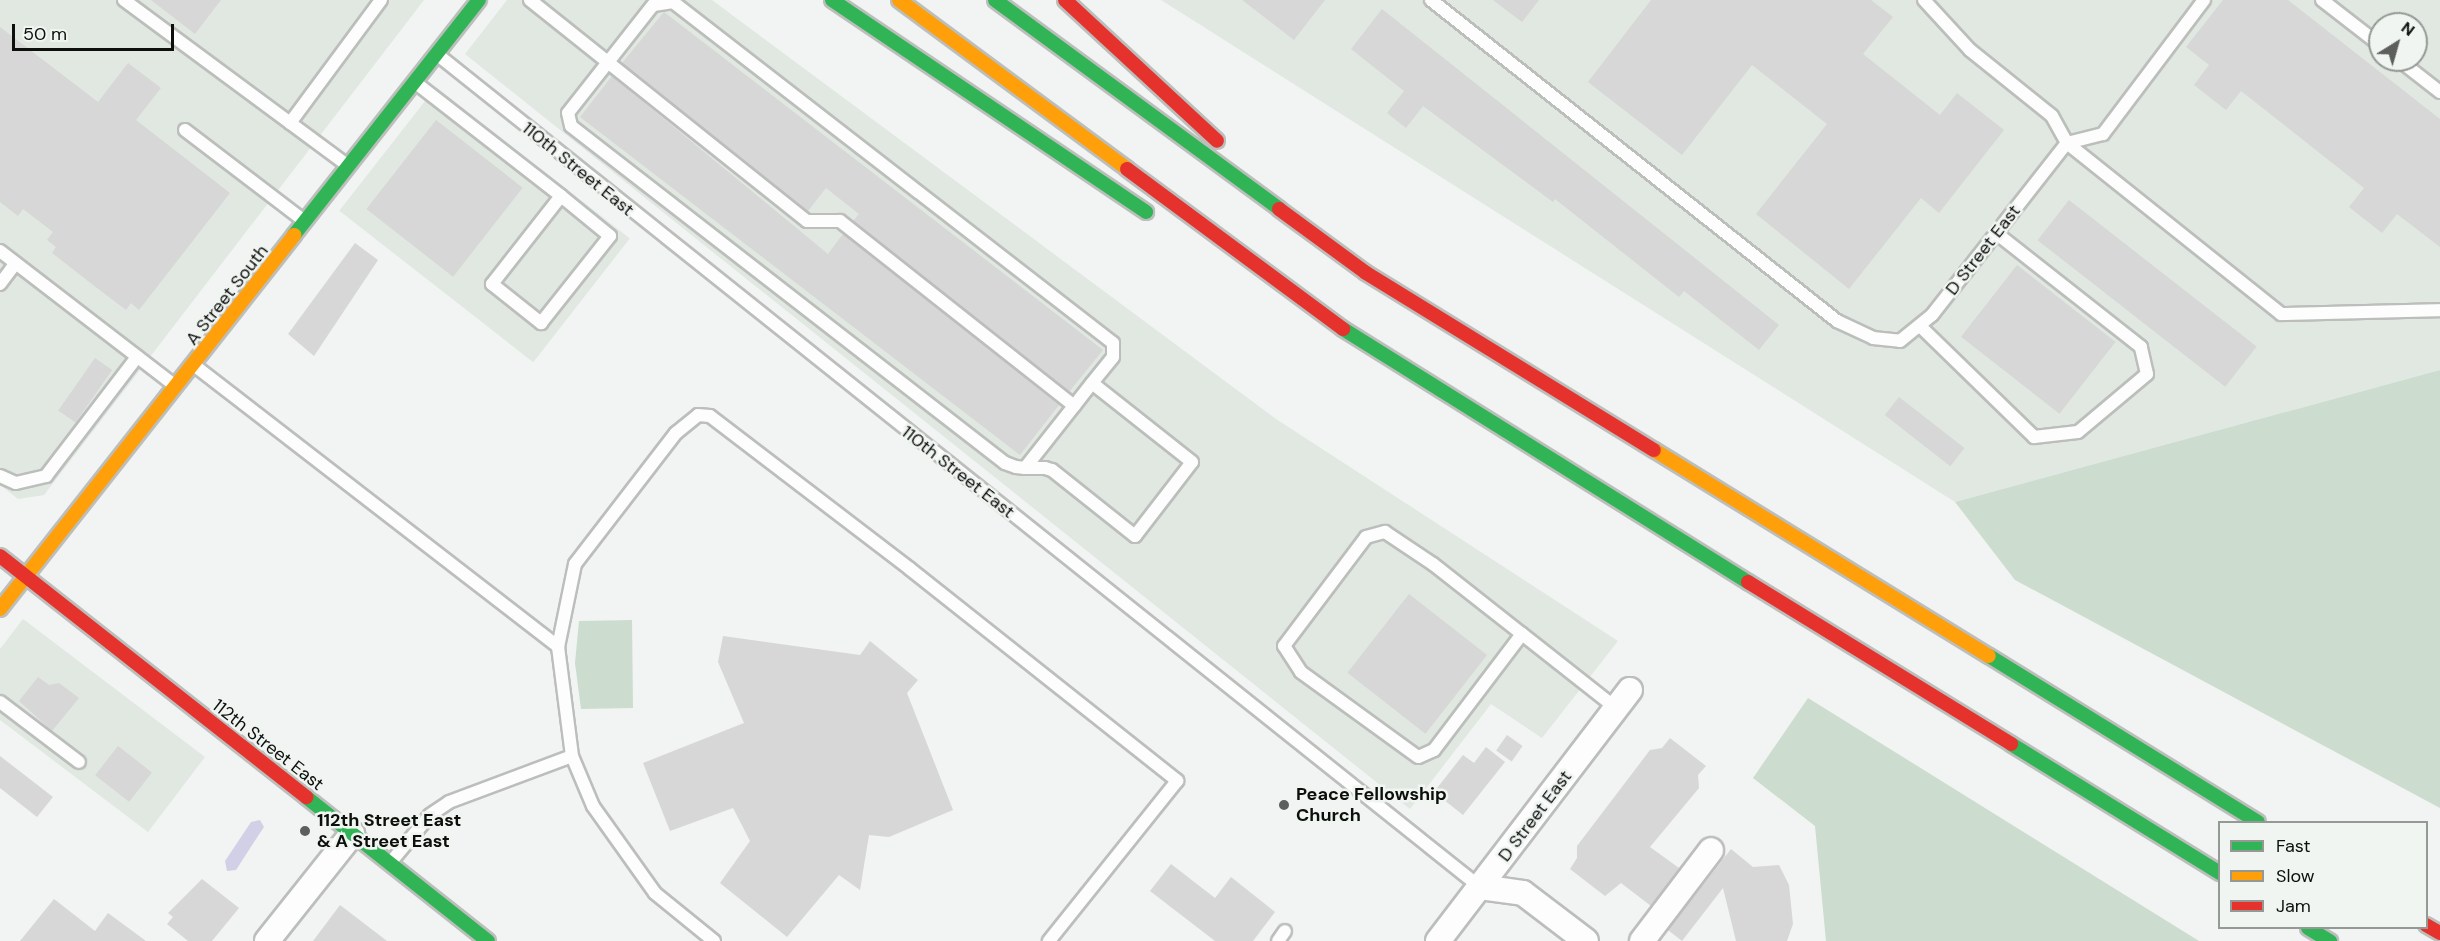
<!DOCTYPE html>
<style>
body{margin:0}
#map{position:relative;width:2440px;height:941px;overflow:hidden;background:#f1f4f2;font-family:"DM Sans",sans-serif}
div>[style]{position:absolute}
.built>*{inset:0;background:#e0e8e1;transform-origin:0 0}
.green>*{inset:0;background:#ccdcce}
.water>*{inset:0;background:#d2d0e6}
.building>*{inset:0;background:#d6d7d6;transform-origin:0 0}
.roads{filter:drop-shadow(2px 0 #bcbebc) drop-shadow(-2px 0 #bcbebc) drop-shadow(0 2px #bcbebc) drop-shadow(0 -2px #bcbebc)}
.lane>*{height:12px;margin:-6px;padding:0 6px;transform-origin:6px;border-radius:6px;background:#fdfdfd}
.street>*{height:24px;margin:-12px;padding:0 12px;transform-origin:12px;border-radius:12px;background:#fdfdfd}
.fast>*{height:14px;margin:-7px;padding:0 7px;transform-origin:7px;border-radius:7px;background:#30b455}
.slow>*{height:14px;margin:-7px;padding:0 7px;transform-origin:7px;border-radius:7px;background:#ff9f0a}
.jam>*{height:14px;margin:-7px;padding:0 7px;transform-origin:7px;border-radius:7px;background:#e5322d}
.dots>*{width:16px;height:16px;translate:-50% -50%;box-sizing:border-box;border:3px solid #f0f5f1;border-radius:50%}
span{translate:-50% -50%;white-space:nowrap;text-align:center;line-height:1.15;-webkit-text-stroke:5px #f0f5f1;paint-order:stroke}
.street-label{font-size:18px;color:#0d0f0d}
.poi-label{font-size:18px;color:#0d0f0d;font-weight:700}
.left{translate:0 -50%;text-align:left}
.legend{position:absolute;left:2218px;top:821px;width:210px;height:108px;box-sizing:border-box;background:#f0f5f1;border:2px solid #959996;margin:0;padding:8px 10px;list-style:none;font-size:18px;color:#0d0f0d}
.legend li{display:flex;align-items:center;gap:12px;height:30px}
.legend b{width:30px;border:2px solid #959996}
.north{position:absolute;left:2368px;top:12px;width:60px;height:60px;box-sizing:border-box;background:#f0f5f1;border:2px solid #959996;border-radius:50%;rotate:37deg;font-size:16px;font-weight:700;line-height:24px;text-align:center;color:#0d0f0d}
.north::after{content:'';display:block;margin:auto;width:21px;height:27px;background:#5d5f5d;clip-path:polygon(50% 0,100% 100%,50% 72%,0 100%)}
.scale{position:absolute;left:12px;top:24px;width:162px;height:27px;box-sizing:border-box;border:3px solid #0d0f0d;border-top:0;padding-left:8px;font-size:18px;line-height:21px;white-space:nowrap;color:#0d0f0d;-webkit-text-stroke:4px #f0f5f1;paint-order:stroke}
</style>
<div id="map">
<div class="built">
<div style="clip-path:polygon(0 0,424px 0,44px 495px,18px 499px,0 485px)"></div>
<div style="clip-path:polygon(507px 0,712px 0,1276px 419px,1618px 641px,1542px 738px,1491px 704px,1410px 809px,465px 54px)"></div>
<div style="clip-path:polygon(evenodd,1161px 0,2440px 0,2440px 370px,1955px 502px,1161px 0,2380px 24px,2416px 24px,2416px 60px,2380px 60px,2380px 24px)"></div>
<div style="left:436px;top:87px;width:246px;height:157px;rotate:38deg"></div>
<div style="clip-path:polygon(23px 619px,205px 757px,148px 832px,0 720px,0 649px)"></div>
</div>
<div class="green">
<div style="clip-path:polygon(2440px 370px,2440px 808px,2015px 580px,1955px 502px)"></div>
<div style="clip-path:polygon(632px 620px,633px 708px,581px 709px,575px 663px,579px 621px)"></div>
<div style="clip-path:polygon(1808px 698px,2199px 941px,1826px 941px,1815px 826px,1753px 778px)"></div>
</div>
<div class="water">
<div style="clip-path:polygon(260px 820px,264px 827px,258px 836px,236px 870px,227px 871px,225px 861px,251px 822px)"></div>
</div>
<div class="building">
<div style="clip-path:polygon(151px 0,221px 0,195px 34px)"></div>
<div style="clip-path:polygon(1242px 0,1325px 0,1294px 40px)"></div>
<div style="clip-path:polygon(1493px 0,1539px 0,1522px 22px)"></div>
<div style="clip-path:polygon(1651px 0,1871px 0,1893px 17px,1863px 54px,1940px 115px,1957px 93px,2004px 130px,1939px 213px,1921px 198px,1849px 289px,1756px 214px,1827px 124px,1752px 65px,1682px 155px,1588px 82px)"></div>
<div style="clip-path:polygon(2223px 0,2288px 0,2440px 119px,2440px 247px,2397px 214px,2382px 233px,2349px 207px,2364px 188px,2241px 91px,2226px 110px,2194px 85px,2209px 65px,2186px 47px)"></div>
<div style="clip-path:polygon(1382px 9px,1779px 325px,1759px 350px,1684px 291px,1679px 297px,1555px 199px,1553px 202px,1423px 106px,1406px 128px,1387px 113px,1404px 91px,1351px 49px)"></div>
<div style="clip-path:polygon(664px 12px,1103px 350px,1069px 392px,853px 221px,859px 214px,826px 188px,808px 211px,622px 63px)"></div>
<div style="clip-path:polygon(0 27px,98px 102px,128px 63px,161px 88px,136px 120px,230px 193px,139px 310px,131px 303px,126px 310px,97px 288px,52px 253px,56px 247px,47px 240px,53px 232px,23px 209px,18px 216px,0 202px)"></div>
<div style="clip-path:polygon(612px 76px,828px 254px,843px 234px,1059px 405px,1020px 455px,580px 117px)"></div>
<div style="left:436px;top:120px;width:110px;height:113px;rotate:38deg"></div>
<div style="left:2069px;top:200px;width:238px;height:51px;rotate:38deg"></div>
<div style="clip-path:polygon(355px 243px,378px 260px,314px 356px,288px 334px)"></div>
<div style="left:2017px;top:265px;width:125px;height:91px;rotate:38deg"></div>
<div style="left:95px;top:358px;width:21px;height:64px;rotate:35deg"></div>
<div style="left:1899px;top:397px;width:83px;height:23px;rotate:38deg"></div>
<div style="left:1409px;top:594px;width:99px;height:100px;rotate:38deg"></div>
<div style="clip-path:polygon(723px 636px,860px 655px,870px 641px,918px 680px,907px 693px,953px 810px,889px 837px,869px 835px,860px 890px,839px 875px,787px 937px,720px 883px,750px 841px,733px 808px,670px 831px,643px 763px,744px 723px,718px 662px)"></div>
<div style="clip-path:polygon(38px 677px,49px 685px,59px 683px,79px 698px,52px 731px,19px 701px)"></div>
<div style="left:1507px;top:735px;width:19px;height:19px;rotate:35deg"></div>
<div style="clip-path:polygon(1670px 738px,1706px 766px,1698px 775px,1699px 788px,1650px 847px,1679px 868px,1651px 906px,1621px 883px,1605px 896px,1570px 869px,1577px 858px,1577px 846px,1650px 750px,1662px 748px)"></div>
<div style="left:118px;top:746px;width:43px;height:37px;rotate:38deg"></div>
<div style="clip-path:polygon(1486px 747px,1505px 762px,1463px 815px,1434px 792px,1463px 755px,1474px 763px)"></div>
<div style="clip-path:polygon(0 756px,53px 797px,37px 817px,0 788px)"></div>
<div style="clip-path:polygon(1731px 849px,1753px 867px,1779px 865px,1789px 885px,1793px 924px,1787px 941px,1736px 941px,1723px 888px,1682px 941px,1668px 930px)"></div>
<div style="clip-path:polygon(1171px 864px,1215px 898px,1231px 877px,1275px 912px,1253px 941px,1215px 941px,1150px 891px)"></div>
<div style="clip-path:polygon(202px 879px,239px 908px,212px 941px,188px 941px,167px 924px,173px 917px,168px 913px)"></div>
<div style="clip-path:polygon(54px 899px,95px 931px,108px 913px,146px 941px,20px 941px)"></div>
<div style="clip-path:polygon(340px 905px,387px 941px,313px 941px)"></div>
</div>
<div class="roads">
<div class="lane">
<div style="left:124px;top:0;width:277px;rotate:36.5deg"></div>
<div style="left:530px;top:0;width:354px;rotate:38.6deg"></div>
<div style="left:807px;top:221px;width:33px"></div>
<div style="left:840px;top:221px;width:298px;rotate:38.3deg"></div>
<div style="left:1431px;top:0;width:518px;rotate:38.33deg"></div>
<div style="left:1837px;top:321px;width:40px;rotate:25deg"></div>
<div style="left:1873px;top:338px;width:27px;rotate:6deg"></div>
<div style="left:1900px;top:341px;width:41px;rotate:-39.1deg"></div>
<div style="left:1932px;top:315px;width:219px;rotate:-51.9deg"></div>
<div style="left:2067px;top:143px;width:37px;rotate:-14deg"></div>
<div style="left:2103px;top:134px;width:168px;rotate:-53deg"></div>
<div style="left:1924px;top:0;width:68px;rotate:47.4deg"></div>
<div style="left:1970px;top:50px;width:105px;rotate:38.8deg"></div>
<div style="left:2052px;top:116px;width:31px;rotate:61deg"></div>
<div style="left:2067px;top:143px;width:274px;rotate:38.6deg"></div>
<div style="left:2281px;top:314px;width:159px;rotate:-1.4deg"></div>
<div style="left:2322px;top:0;width:73px;rotate:37.8deg"></div>
<div style="left:438px;top:55px;width:1333px;rotate:38.61deg"></div>
<div style="left:2399px;top:60px;width:52px;rotate:38deg"></div>
<div style="left:416px;top:83px;width:184px;rotate:37.9deg"></div>
<div style="left:561px;top:196px;width:112px;rotate:128.1deg"></div>
<div style="left:492px;top:284px;width:63px;rotate:38.5deg"></div>
<div style="left:541px;top:323px;width:111px;rotate:-51.6deg"></div>
<div style="left:610px;top:236px;width:63px;rotate:-140.8deg"></div>
<div style="left:290px;top:123px;width:153px;rotate:-53.5deg"></div>
<div style="left:185px;top:130px;width:148px;rotate:37.3deg"></div>
<div style="left:0;top:251px;width:221px;rotate:37.6deg"></div>
<div style="left:0;top:284px;width:26px;rotate:-53deg"></div>
<div style="left:1921px;top:327px;width:158px;rotate:44.2deg"></div>
<div style="left:2034px;top:437px;width:44px;rotate:-6.5deg"></div>
<div style="left:2078px;top:432px;width:90px;rotate:-40deg"></div>
<div style="left:2147px;top:374px;width:28px;rotate:-103deg"></div>
<div style="left:2141px;top:347px;width:184px;rotate:-141.8deg"></div>
<div style="left:195px;top:366px;width:459px;rotate:37.7deg"></div>
<div style="left:1025px;top:468px;width:79px;rotate:-51.7deg"></div>
<div style="left:1074px;top:406px;width:29px;rotate:-52deg"></div>
<div style="left:1092px;top:383px;width:33px;rotate:-51deg"></div>
<div style="left:1113px;top:357px;width:14px;rotate:-90deg"></div>
<div style="left:1113px;top:343px;width:557px;rotate:-142.22deg"></div>
<div style="left:673px;top:2px;width:20px;rotate:171deg"></div>
<div style="left:653px;top:5px;width:137px;rotate:128.2deg"></div>
<div style="left:568px;top:113px;width:13px;rotate:77deg"></div>
<div style="left:571px;top:126px;width:549px;rotate:37.83deg"></div>
<div style="left:1005px;top:463px;width:12px;rotate:20deg"></div>
<div style="left:1016px;top:467px;width:9px;rotate:6deg"></div>
<div style="left:1025px;top:468px;width:20px"></div>
<div style="left:1045px;top:468px;width:7px;rotate:16deg"></div>
<div style="left:1052px;top:470px;width:106px;rotate:38.5deg"></div>
<div style="left:1135px;top:536px;width:93px;rotate:-52.4deg"></div>
<div style="left:1192px;top:462px;width:127px;rotate:-141.7deg"></div>
<div style="left:0;top:476px;width:17px;rotate:24deg"></div>
<div style="left:16px;top:483px;width:31px;rotate:-13deg"></div>
<div style="left:46px;top:476px;width:150px;rotate:-52.6deg"></div>
<div style="left:1522px;top:634px;width:146px;rotate:127.2deg"></div>
<div style="left:1434px;top:750px;width:17px;rotate:156deg"></div>
<div style="left:1418px;top:757px;width:145px;rotate:-144deg"></div>
<div style="left:1301px;top:672px;width:31px;rotate:-123deg"></div>
<div style="left:1284px;top:646px;width:136px;rotate:-53deg"></div>
<div style="left:1366px;top:537px;width:20px;rotate:-15deg"></div>
<div style="left:1385px;top:532px;width:58px;rotate:33.7deg"></div>
<div style="left:1433px;top:564px;width:113px;rotate:38.2deg"></div>
<div style="left:1522px;top:634px;width:120px;rotate:38.2deg"></div>
<div style="left:0;top:702px;width:99px;rotate:37.2deg"></div>
<div style="left:390px;top:863px;width:62px;rotate:-50.2deg"></div>
<div style="left:430px;top:815px;width:23px;rotate:-34deg"></div>
<div style="left:449px;top:802px;width:131px;rotate:-20.5deg"></div>
<div style="left:714px;top:941px;width:76px;rotate:-140.9deg"></div>
<div style="left:655px;top:893px;width:107px;rotate:-125.5deg"></div>
<div style="left:593px;top:806px;width:54px;rotate:-112.8deg"></div>
<div style="left:572px;top:756px;width:110px;rotate:-97.3deg"></div>
<div style="left:558px;top:647px;width:85px;rotate:-78.4deg"></div>
<div style="left:575px;top:564px;width:165px;rotate:-52.4deg"></div>
<div style="left:676px;top:433px;width:28px;rotate:-39deg"></div>
<div style="left:698px;top:415px;width:12px;rotate:5deg"></div>
<div style="left:710px;top:416px;width:252px;rotate:37.4deg"></div>
<div style="left:910px;top:569px;width:341px;rotate:38.4deg"></div>
<div style="left:1177px;top:781px;width:205px;rotate:128.7deg"></div>
<div style="left:1278px;top:941px;width:12px;rotate:-55deg"></div>
</div>
<div class="street">
<div style="left:1480px;top:887px;width:43px;rotate:7.9deg"></div>
<div style="left:1523px;top:893px;width:79px;rotate:37.3deg"></div>
<div style="left:267px;top:941px;width:137px;rotate:-51.5deg"></div>
<div style="left:1438px;top:941px;width:316px;rotate:-52.6deg"></div>
<div style="left:1642px;top:941px;width:114px;rotate:-52.8deg"></div>
</div>
<div class="fast">
<div style="left:832px;top:0;width:379px;rotate:34deg"></div>
<div style="left:995px;top:0;width:353px;rotate:36.3deg"></div>
<div style="left:294px;top:235px;width:299px;rotate:-51.8deg"></div>
<div style="left:1343px;top:329px;width:478px;rotate:32deg"></div>
<div style="left:1989px;top:656px;width:316px;rotate:31.7deg"></div>
<div style="left:2011px;top:744px;width:246px;rotate:31.7deg"></div>
<div style="left:306px;top:797px;width:232px;rotate:38.4deg"></div>
<div style="left:2308px;top:928px;width:26px;rotate:31deg"></div>
</div>
<div class="slow">
<div style="left:899px;top:0;width:284px;rotate:36.5deg"></div>
<div style="left:1654px;top:450px;width:393px;rotate:31.6deg"></div>
<div style="left:0;top:609px;width:476px;rotate:-51.8deg"></div>
</div>
<div class="jam">
<div style="left:1065px;top:0;width:207px;rotate:42.8deg"></div>
<div style="left:1127px;top:169px;width:269px;rotate:36.5deg"></div>
<div style="left:1279px;top:209px;width:108px;rotate:36.3deg"></div>
<div style="left:1366px;top:273px;width:338px;rotate:31.6deg"></div>
<div style="left:0;top:556px;width:390px;rotate:38.2deg"></div>
<div style="left:1748px;top:582px;width:309px;rotate:31.6deg"></div>
<div style="left:2426px;top:925px;width:16px;rotate:30deg"></div>
</div>
</div>
<div class="dots">
<div style="left:1284px;top:805px;background:#5d5f5d"></div>
<div style="left:305px;top:831px;background:#5d5f5d"></div>
</div>
<div class="street-label">
<span style="left:578px;top:169px;rotate:39deg">110th Street East</span>
<span style="left:1983px;top:250px;rotate:-52deg">D Street East</span>
<span style="left:227px;top:295px;rotate:-52deg">A Street South</span>
<span style="left:958px;top:472px;rotate:38deg">110th Street East</span>
<span style="left:268px;top:745px;rotate:38deg">112th Street East</span>
<span style="left:1535px;top:816px;rotate:-53deg">D Street East</span>
</div>
<div class="poi-label">
<span class="left" style="left:1296px;top:805px">Peace Fellowship<br>Church</span>
<span class="left" style="left:317px;top:831px">112th Street East<br>&amp; A Street East</span>
</div>
<ul class="legend">
<li><b style="height:8px;background:#30b455"></b>Fast</li>
<li><b style="height:8px;background:#ff9f0a"></b>Slow</li>
<li><b style="height:8px;background:#e5322d"></b>Jam</li>
</ul>
<div class="north">N</div>
<div class="scale">50 m</div>
</div>
